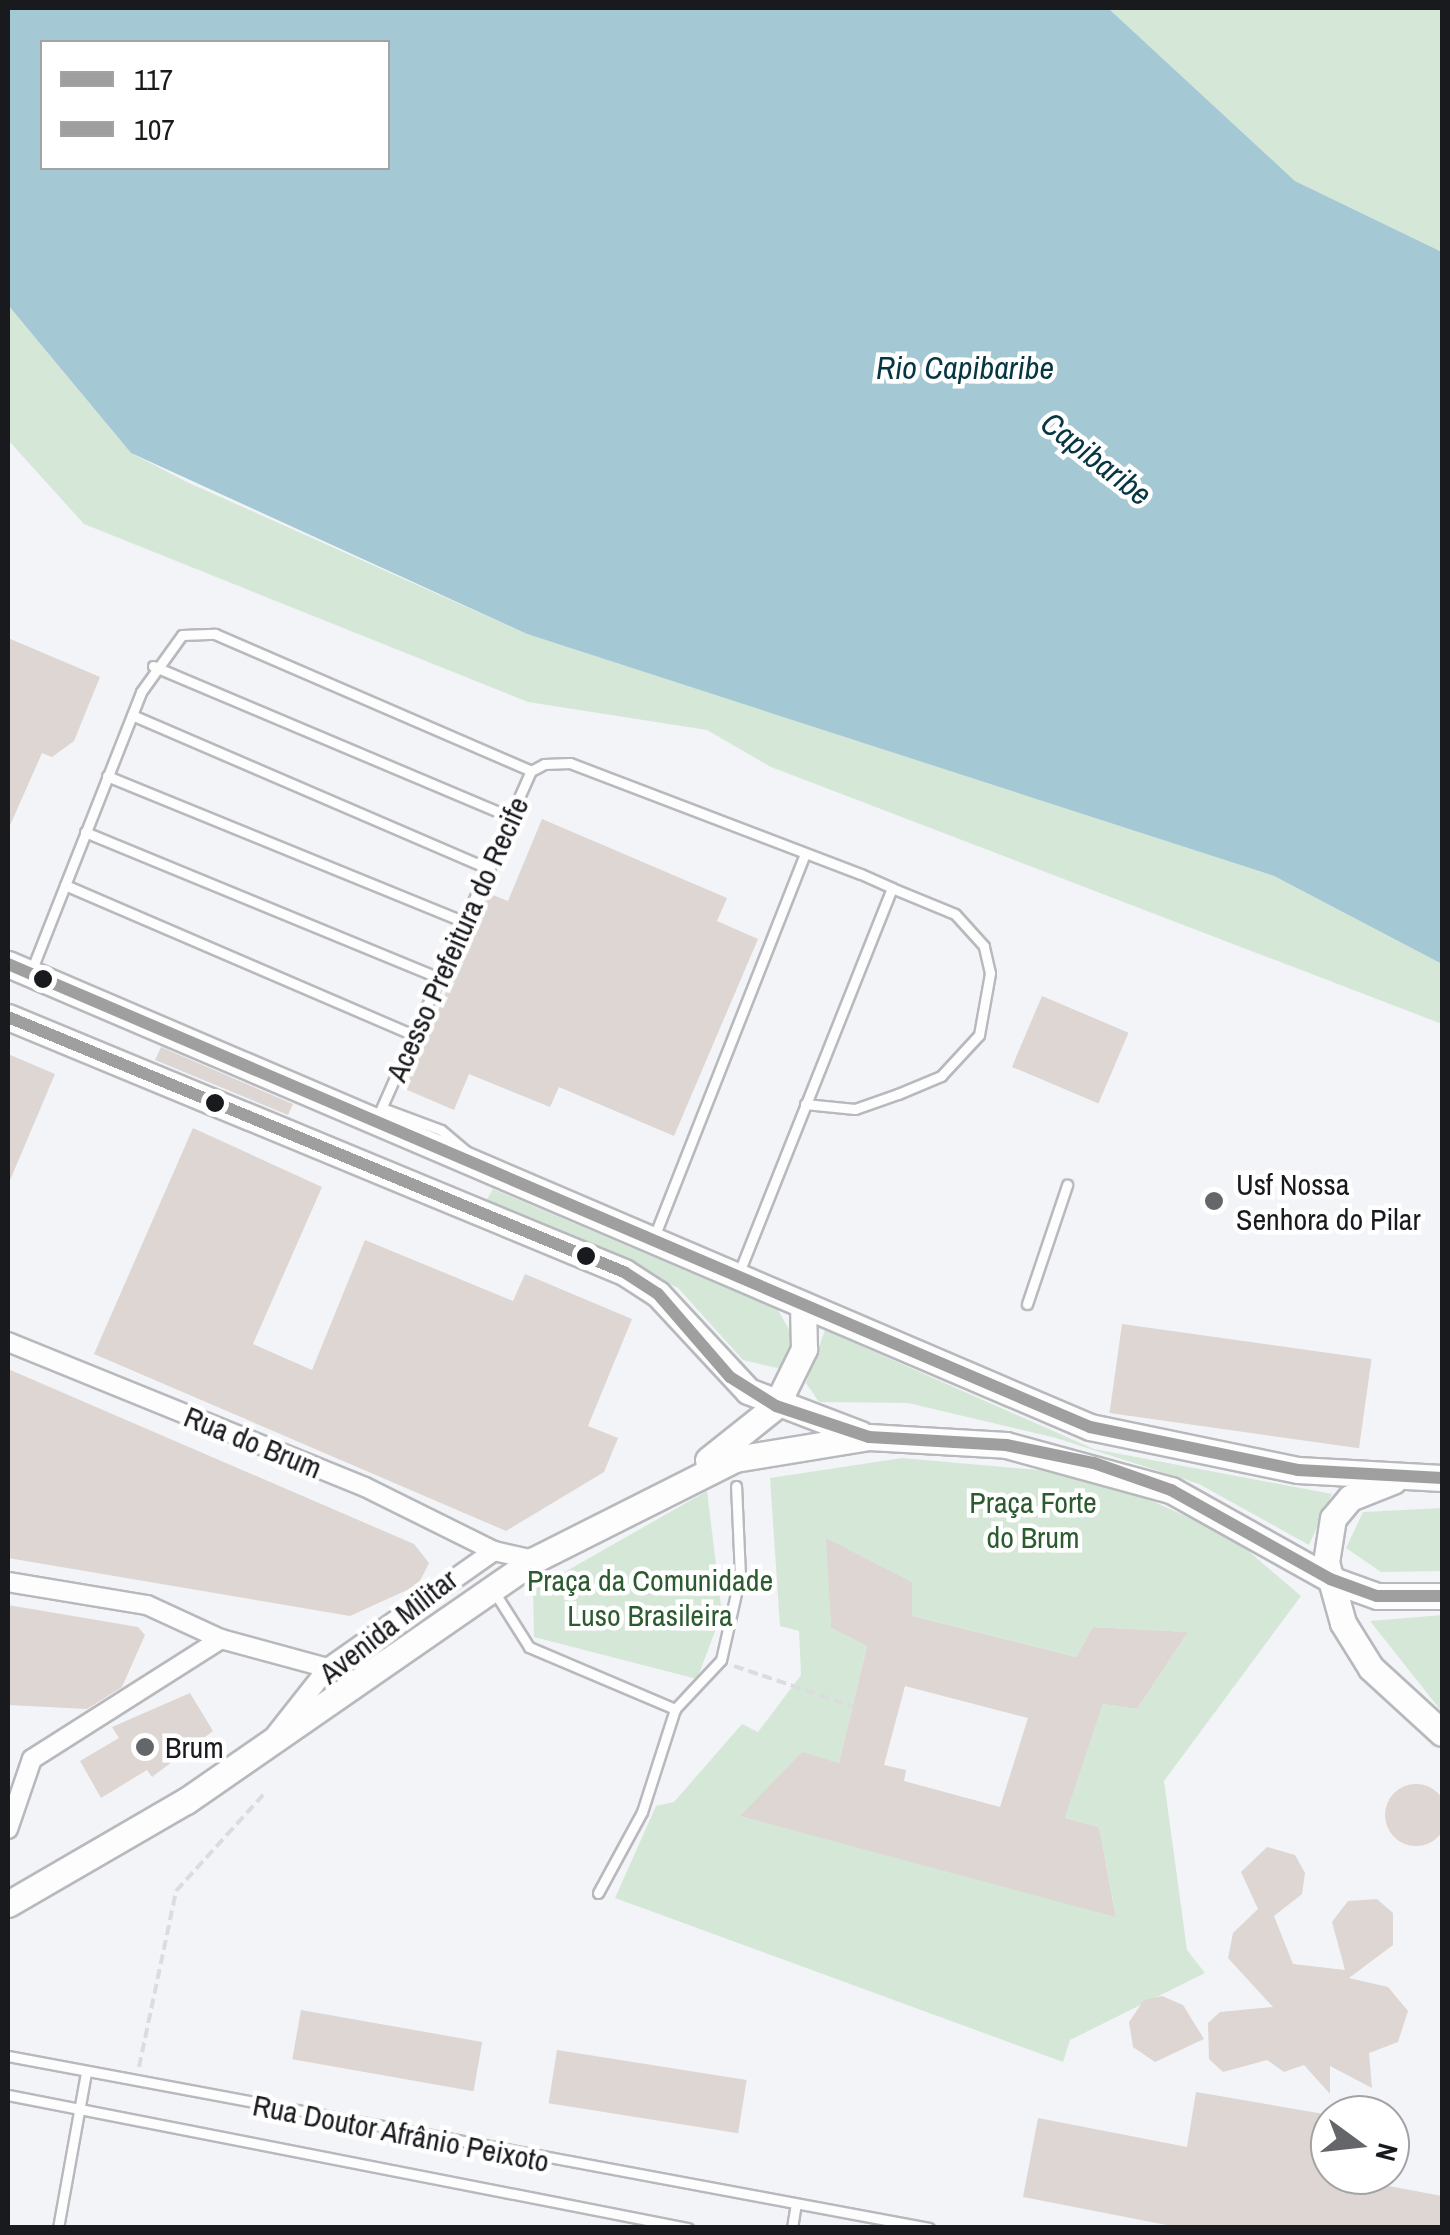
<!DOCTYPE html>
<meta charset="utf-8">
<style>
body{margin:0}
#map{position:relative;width:1450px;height:2235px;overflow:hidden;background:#f3f4f8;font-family:"Archivo Narrow",sans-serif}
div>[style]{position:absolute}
.green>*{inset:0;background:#d5e8d8}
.water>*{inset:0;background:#a5c9d4}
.building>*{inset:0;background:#ddd6d3;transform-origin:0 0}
.round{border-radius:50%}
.path>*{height:4px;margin-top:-2px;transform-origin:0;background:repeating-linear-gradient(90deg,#dcdcde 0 10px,transparent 0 15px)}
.roads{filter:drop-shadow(2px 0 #b8b9bd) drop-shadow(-2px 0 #b8b9bd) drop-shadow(0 2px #b8b9bd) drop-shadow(0 -2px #b8b9bd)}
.lane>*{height:9px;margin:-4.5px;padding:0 4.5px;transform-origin:4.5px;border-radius:4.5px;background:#fdfdfe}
.street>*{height:18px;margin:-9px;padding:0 9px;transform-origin:9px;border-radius:9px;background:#fdfdfe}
.secondary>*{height:25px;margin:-12.5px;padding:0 12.5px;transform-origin:12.5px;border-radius:12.5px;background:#fdfdfe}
.bus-1>*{height:12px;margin:-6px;padding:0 6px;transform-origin:6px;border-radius:6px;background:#a09fa0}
.bus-2>*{height:12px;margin:-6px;padding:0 6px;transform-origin:6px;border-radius:6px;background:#a09fa0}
.dots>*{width:28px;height:28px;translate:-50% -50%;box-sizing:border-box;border:5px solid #fff;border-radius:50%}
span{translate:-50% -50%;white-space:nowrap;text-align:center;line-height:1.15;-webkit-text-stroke:9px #fff;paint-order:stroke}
.street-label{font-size:30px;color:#191a1d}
.poi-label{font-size:30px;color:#191a1d}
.left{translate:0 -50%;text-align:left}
.park-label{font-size:30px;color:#2c5b30}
.water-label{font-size:32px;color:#063642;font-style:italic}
.frame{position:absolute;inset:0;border:10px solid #191a1d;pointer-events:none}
.legend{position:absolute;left:40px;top:40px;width:350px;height:130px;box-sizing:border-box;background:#fff;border:2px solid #a3a3a5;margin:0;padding:12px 18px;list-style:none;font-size:30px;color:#191a1d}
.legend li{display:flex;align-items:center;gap:20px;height:50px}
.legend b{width:50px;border:2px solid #a3a3a5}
.north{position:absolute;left:1310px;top:2095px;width:100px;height:100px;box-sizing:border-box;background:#fff;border:2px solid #a3a3a5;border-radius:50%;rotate:105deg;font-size:28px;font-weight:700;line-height:40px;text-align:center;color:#191a1d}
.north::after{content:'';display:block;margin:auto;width:35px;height:45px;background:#65666a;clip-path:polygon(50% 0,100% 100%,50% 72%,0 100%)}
</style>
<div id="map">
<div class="green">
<div style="clip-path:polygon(1108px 8px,1442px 8px,1442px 252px,1295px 181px)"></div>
<div style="clip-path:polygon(8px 305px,131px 453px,187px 482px,527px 634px,1274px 876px,1442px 964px,1442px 1024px,771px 767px,707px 730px,528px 702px,84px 524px,8px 440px)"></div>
<div style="clip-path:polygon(493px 1189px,778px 1310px,795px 1340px,781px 1369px,743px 1360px,678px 1288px,486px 1201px)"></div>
<div style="clip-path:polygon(825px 1330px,1094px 1449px,1332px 1494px,1309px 1545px,1199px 1484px,1056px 1438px,908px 1403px,819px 1402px,806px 1383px)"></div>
<div style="clip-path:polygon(evenodd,902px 1458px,1039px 1470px,1139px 1495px,1232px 1537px,1301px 1596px,1164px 1781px,1187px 1950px,1205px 1973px,1070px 2040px,1063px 2062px,615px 1898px,656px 1806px,674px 1802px,742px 1724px,758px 1732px,801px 1675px,799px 1631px,780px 1626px,770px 1478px,902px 1458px,827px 1539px,912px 1582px,912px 1616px,1076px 1657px,1093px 1627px,1188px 1632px,1137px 1709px,1103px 1704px,1065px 1818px,1099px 1827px,1116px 1916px,741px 1816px,802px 1753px,839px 1763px,867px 1646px,831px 1628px,827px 1539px)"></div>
<div style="clip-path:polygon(707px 1491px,722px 1613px,697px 1679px,534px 1637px,533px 1590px)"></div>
<div style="clip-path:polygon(1442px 1508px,1442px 1571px,1381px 1572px,1346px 1548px,1363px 1512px)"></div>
<div style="clip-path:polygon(1442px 1615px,1442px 1712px,1370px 1621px)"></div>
</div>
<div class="water">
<div style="clip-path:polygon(evenodd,8px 8px,1108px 8px,1295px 181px,1442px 252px,1442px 964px,1274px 876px,527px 634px,131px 453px,8px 305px,8px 8px,42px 42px,388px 42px,388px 168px,42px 168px,42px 42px)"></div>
</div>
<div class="building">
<div style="clip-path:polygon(8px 638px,100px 677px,74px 741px,52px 757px,42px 753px,8px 830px)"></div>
<div style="clip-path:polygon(542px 819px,727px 898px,717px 921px,758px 939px,674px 1136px,559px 1087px,550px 1107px,469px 1074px,454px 1110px,405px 1089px,488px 893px,508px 901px)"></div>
<div style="left:1042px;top:996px;width:94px;height:77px;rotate:23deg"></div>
<div style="clip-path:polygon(161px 1047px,293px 1104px,288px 1115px,155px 1060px)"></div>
<div style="clip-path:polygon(8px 1054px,55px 1074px,8px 1185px)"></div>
<div style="clip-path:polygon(193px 1128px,322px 1187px,253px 1344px,312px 1370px,365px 1240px,513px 1301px,525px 1274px,632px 1319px,588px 1426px,618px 1438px,604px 1472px,506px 1531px,94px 1354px)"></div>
<div style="left:1122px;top:1324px;width:252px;height:90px;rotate:8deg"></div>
<div style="clip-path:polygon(8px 1369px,414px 1544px,429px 1563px,418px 1585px,350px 1616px,8px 1558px)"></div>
<div style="clip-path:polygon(evenodd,826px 1538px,912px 1582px,912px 1616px,1076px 1657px,1093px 1627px,1188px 1632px,1137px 1709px,1103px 1704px,1065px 1818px,1099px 1827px,1116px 1917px,740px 1816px,802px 1752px,839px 1763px,867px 1646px,831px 1628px,826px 1538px,905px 1686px,1028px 1718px,1000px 1807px,904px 1781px,906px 1770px,884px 1765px,905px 1686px)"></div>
<div style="clip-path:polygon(8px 1605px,138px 1627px,145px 1635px,122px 1687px,87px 1709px,8px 1705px)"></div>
<div style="clip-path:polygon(190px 1693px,213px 1731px,152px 1777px,147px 1770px,101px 1798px,80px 1761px,119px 1738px,112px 1727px)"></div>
<div class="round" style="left:1385px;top:1784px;width:62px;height:62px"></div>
<div style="clip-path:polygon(1267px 1847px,1295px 1855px,1305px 1873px,1302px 1894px,1274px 1916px,1293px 1964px,1345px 1970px,1332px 1922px,1348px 1901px,1377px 1899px,1393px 1913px,1393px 1945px,1349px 1978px,1388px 1987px,1408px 2011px,1398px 2042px,1369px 2053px,1372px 2088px,1330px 2066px,1330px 2094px,1304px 2065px,1284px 2072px,1267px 2060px,1223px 2072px,1209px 2059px,1208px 2023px,1220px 2012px,1273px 2007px,1228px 1958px,1233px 1933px,1258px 1909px,1241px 1872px)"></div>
<div style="clip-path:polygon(1162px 1996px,1183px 2005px,1204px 2039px,1155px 2062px,1133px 2047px,1129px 2022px,1144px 2000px)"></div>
<div style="left:301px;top:2010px;width:184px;height:50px;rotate:10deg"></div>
<div style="left:557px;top:2050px;width:192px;height:54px;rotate:9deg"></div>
<div style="clip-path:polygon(1196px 2092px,1330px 2115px,1330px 2175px,1442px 2196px,1442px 2228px,1182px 2228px,1023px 2197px,1038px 2118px,1187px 2147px)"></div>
</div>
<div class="path">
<div style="left:734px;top:1666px;width:125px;rotate:18.7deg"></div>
<div style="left:139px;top:2067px;width:180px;rotate:-78.1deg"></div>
<div style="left:176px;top:1891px;width:132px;rotate:-47.8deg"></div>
</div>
<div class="roads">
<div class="lane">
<div style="left:153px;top:666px;width:389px;rotate:22.9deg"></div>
<div style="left:132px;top:715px;width:390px;rotate:23.3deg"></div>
<div style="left:107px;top:776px;width:389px;rotate:22.2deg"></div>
<div style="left:85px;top:832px;width:385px;rotate:22.4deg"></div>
<div style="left:65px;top:885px;width:381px;rotate:23.3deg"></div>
<div style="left:32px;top:969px;width:298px;rotate:-68.5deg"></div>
<div style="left:141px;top:692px;width:70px;rotate:-54.3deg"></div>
<div style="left:182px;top:635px;width:33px;rotate:-2deg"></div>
<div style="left:215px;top:634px;width:344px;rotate:23.4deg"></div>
<div style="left:805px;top:1104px;width:50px;rotate:5.7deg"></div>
<div style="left:855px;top:1109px;width:46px;rotate:-19.2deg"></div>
<div style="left:898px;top:1094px;width:47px;rotate:-22.7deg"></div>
<div style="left:941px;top:1076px;width:56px;rotate:-47.2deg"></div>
<div style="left:979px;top:1035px;width:63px;rotate:-79.9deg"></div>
<div style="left:990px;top:973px;width:28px;rotate:-103deg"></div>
<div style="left:984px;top:946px;width:43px;rotate:-132.2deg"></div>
<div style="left:955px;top:914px;width:68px;rotate:-157.6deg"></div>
<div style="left:382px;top:1108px;width:63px;rotate:20.4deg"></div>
<div style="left:441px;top:1130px;width:34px;rotate:40deg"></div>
<div style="left:377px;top:1118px;width:380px;rotate:-66.1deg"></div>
<div style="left:531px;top:771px;width:15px;rotate:-28deg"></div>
<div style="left:544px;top:764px;width:26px;rotate:-2deg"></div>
<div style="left:570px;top:763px;width:311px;rotate:20.9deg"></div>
<div style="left:861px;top:874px;width:34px;rotate:24deg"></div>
<div style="left:892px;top:888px;width:413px;rotate:111.7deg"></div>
<div style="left:654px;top:1237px;width:412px;rotate:-68.5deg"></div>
<div style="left:1027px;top:1304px;width:126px;rotate:-71.4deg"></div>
<div style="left:493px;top:1590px;width:67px;rotate:57.7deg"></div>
<div style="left:529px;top:1647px;width:159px;rotate:23deg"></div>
<div style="left:598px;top:1893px;width:92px;rotate:-61.5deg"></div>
<div style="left:642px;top:1812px;width:108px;rotate:-72.2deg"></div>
<div style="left:675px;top:1709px;width:67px;rotate:-46.8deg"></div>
<div style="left:721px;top:1660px;width:86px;rotate:-77.3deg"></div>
<div style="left:740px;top:1576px;width:90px;rotate:-92.5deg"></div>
<div style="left:8px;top:2056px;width:937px;rotate:10.58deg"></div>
<div style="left:8px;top:2095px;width:693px;rotate:11.07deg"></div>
<div style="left:58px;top:2228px;width:158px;rotate:-79.8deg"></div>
<div style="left:792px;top:2228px;width:20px;rotate:-81deg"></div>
</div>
<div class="street">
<div style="left:8px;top:1342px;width:385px;rotate:22.1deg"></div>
<div style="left:365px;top:1487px;width:144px;rotate:26.4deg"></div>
<div style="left:494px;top:1551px;width:41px;rotate:12.7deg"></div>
<div style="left:8px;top:1582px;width:141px;rotate:9.4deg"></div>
<div style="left:147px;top:1605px;width:81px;rotate:24.7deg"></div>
<div style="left:221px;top:1639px;width:111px;rotate:15.2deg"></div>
<div style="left:275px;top:1735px;width:85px;rotate:-51.7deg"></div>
<div style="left:328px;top:1668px;width:203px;rotate:-35.2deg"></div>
<div style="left:8px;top:1829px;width:74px;rotate:-71.1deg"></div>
<div style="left:32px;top:1759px;width:224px;rotate:-32.4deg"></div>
</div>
<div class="secondary">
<div style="left:8px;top:964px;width:1177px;rotate:23.17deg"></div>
<div style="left:1090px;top:1427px;width:212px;rotate:11.7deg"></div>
<div style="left:1298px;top:1470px;width:144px;rotate:3.2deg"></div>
<div style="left:8px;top:1017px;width:667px;rotate:22.49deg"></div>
<div style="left:624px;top:1272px;width:40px;rotate:32.9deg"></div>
<div style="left:658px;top:1294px;width:132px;rotate:47.1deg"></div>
<div style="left:748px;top:1391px;width:120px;rotate:21deg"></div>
<div style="left:708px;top:1460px;width:87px;rotate:-38.5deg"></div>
<div style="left:776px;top:1406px;width:64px;rotate:-63.8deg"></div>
<div style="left:804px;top:1349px;width:43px;rotate:-91.3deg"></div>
<div style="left:1393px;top:1481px;width:46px;rotate:158.4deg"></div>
<div style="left:1350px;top:1498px;width:26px;rotate:130deg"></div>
<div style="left:1333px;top:1518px;width:45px;rotate:99deg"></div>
<div style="left:1326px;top:1562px;width:63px;rotate:74.4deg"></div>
<div style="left:1343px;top:1623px;width:53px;rotate:58.1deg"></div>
<div style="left:1371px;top:1668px;width:96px;rotate:42.5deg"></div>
<div style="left:8px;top:1904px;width:206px;rotate:-30.1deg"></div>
<div style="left:186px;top:1801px;width:423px;rotate:-34.7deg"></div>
<div style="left:534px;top:1560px;width:225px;rotate:-26.7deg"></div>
<div style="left:735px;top:1459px;width:136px;rotate:-9.3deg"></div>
<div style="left:869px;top:1437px;width:137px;rotate:3.3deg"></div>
<div style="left:1006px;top:1445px;width:171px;rotate:15.3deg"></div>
<div style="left:1171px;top:1490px;width:182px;rotate:29.2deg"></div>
<div style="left:1330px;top:1579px;width:50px;rotate:19.9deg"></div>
<div style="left:1377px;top:1596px;width:65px"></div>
</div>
</div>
<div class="bus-1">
<div style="left:8px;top:1017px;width:667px;rotate:22.49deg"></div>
<div style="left:624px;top:1272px;width:40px;rotate:32.9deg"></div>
<div style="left:658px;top:1294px;width:110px;rotate:49.1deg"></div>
<div style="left:730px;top:1377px;width:54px;rotate:32.2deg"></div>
<div style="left:776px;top:1406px;width:98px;rotate:18.4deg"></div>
<div style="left:869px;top:1437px;width:137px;rotate:3.3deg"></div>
<div style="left:1006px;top:1445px;width:90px;rotate:11.6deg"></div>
<div style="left:1094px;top:1463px;width:82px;rotate:19.3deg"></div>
<div style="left:1171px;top:1490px;width:182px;rotate:29.2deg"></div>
<div style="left:1330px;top:1579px;width:50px;rotate:19.9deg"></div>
<div style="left:1377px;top:1596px;width:65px"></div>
</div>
<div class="bus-2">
<div style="left:8px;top:964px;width:1177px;rotate:23.17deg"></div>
<div style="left:1090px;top:1427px;width:212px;rotate:11.7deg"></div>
<div style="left:1298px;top:1470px;width:144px;rotate:3.2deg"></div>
</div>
<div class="dots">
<div style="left:43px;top:979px;background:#191a1d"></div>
<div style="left:215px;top:1103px;background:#191a1d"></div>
<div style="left:1214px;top:1201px;background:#65666a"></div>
<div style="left:586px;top:1256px;background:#191a1d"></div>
<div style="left:145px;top:1747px;background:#65666a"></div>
</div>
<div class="street-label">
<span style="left:457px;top:939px;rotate:-66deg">Acesso Prefeitura do Recife</span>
<span style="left:253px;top:1442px;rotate:22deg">Rua do Brum</span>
<span style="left:388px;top:1626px;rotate:-38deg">Avenida Militar</span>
<span style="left:401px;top:2133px;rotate:11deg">Rua Doutor Afrânio Peixoto</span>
</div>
<div class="poi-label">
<span class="left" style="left:1236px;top:1201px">Usf Nossa<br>Senhora do Pilar</span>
<span class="left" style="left:165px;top:1747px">Brum</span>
</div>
<div class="park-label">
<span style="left:1033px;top:1519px">Praça Forte<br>do Brum</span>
<span style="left:650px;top:1597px">Praça da Comunidade<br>Luso Brasileira</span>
</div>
<div class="water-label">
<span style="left:965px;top:368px">Rio Capibaribe</span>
<span style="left:1096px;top:459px;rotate:38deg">Capibaribe</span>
</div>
<div class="frame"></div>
<ul class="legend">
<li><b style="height:12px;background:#a09fa0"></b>117</li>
<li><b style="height:12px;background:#a09fa0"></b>107</li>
</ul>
<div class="north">N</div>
</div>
